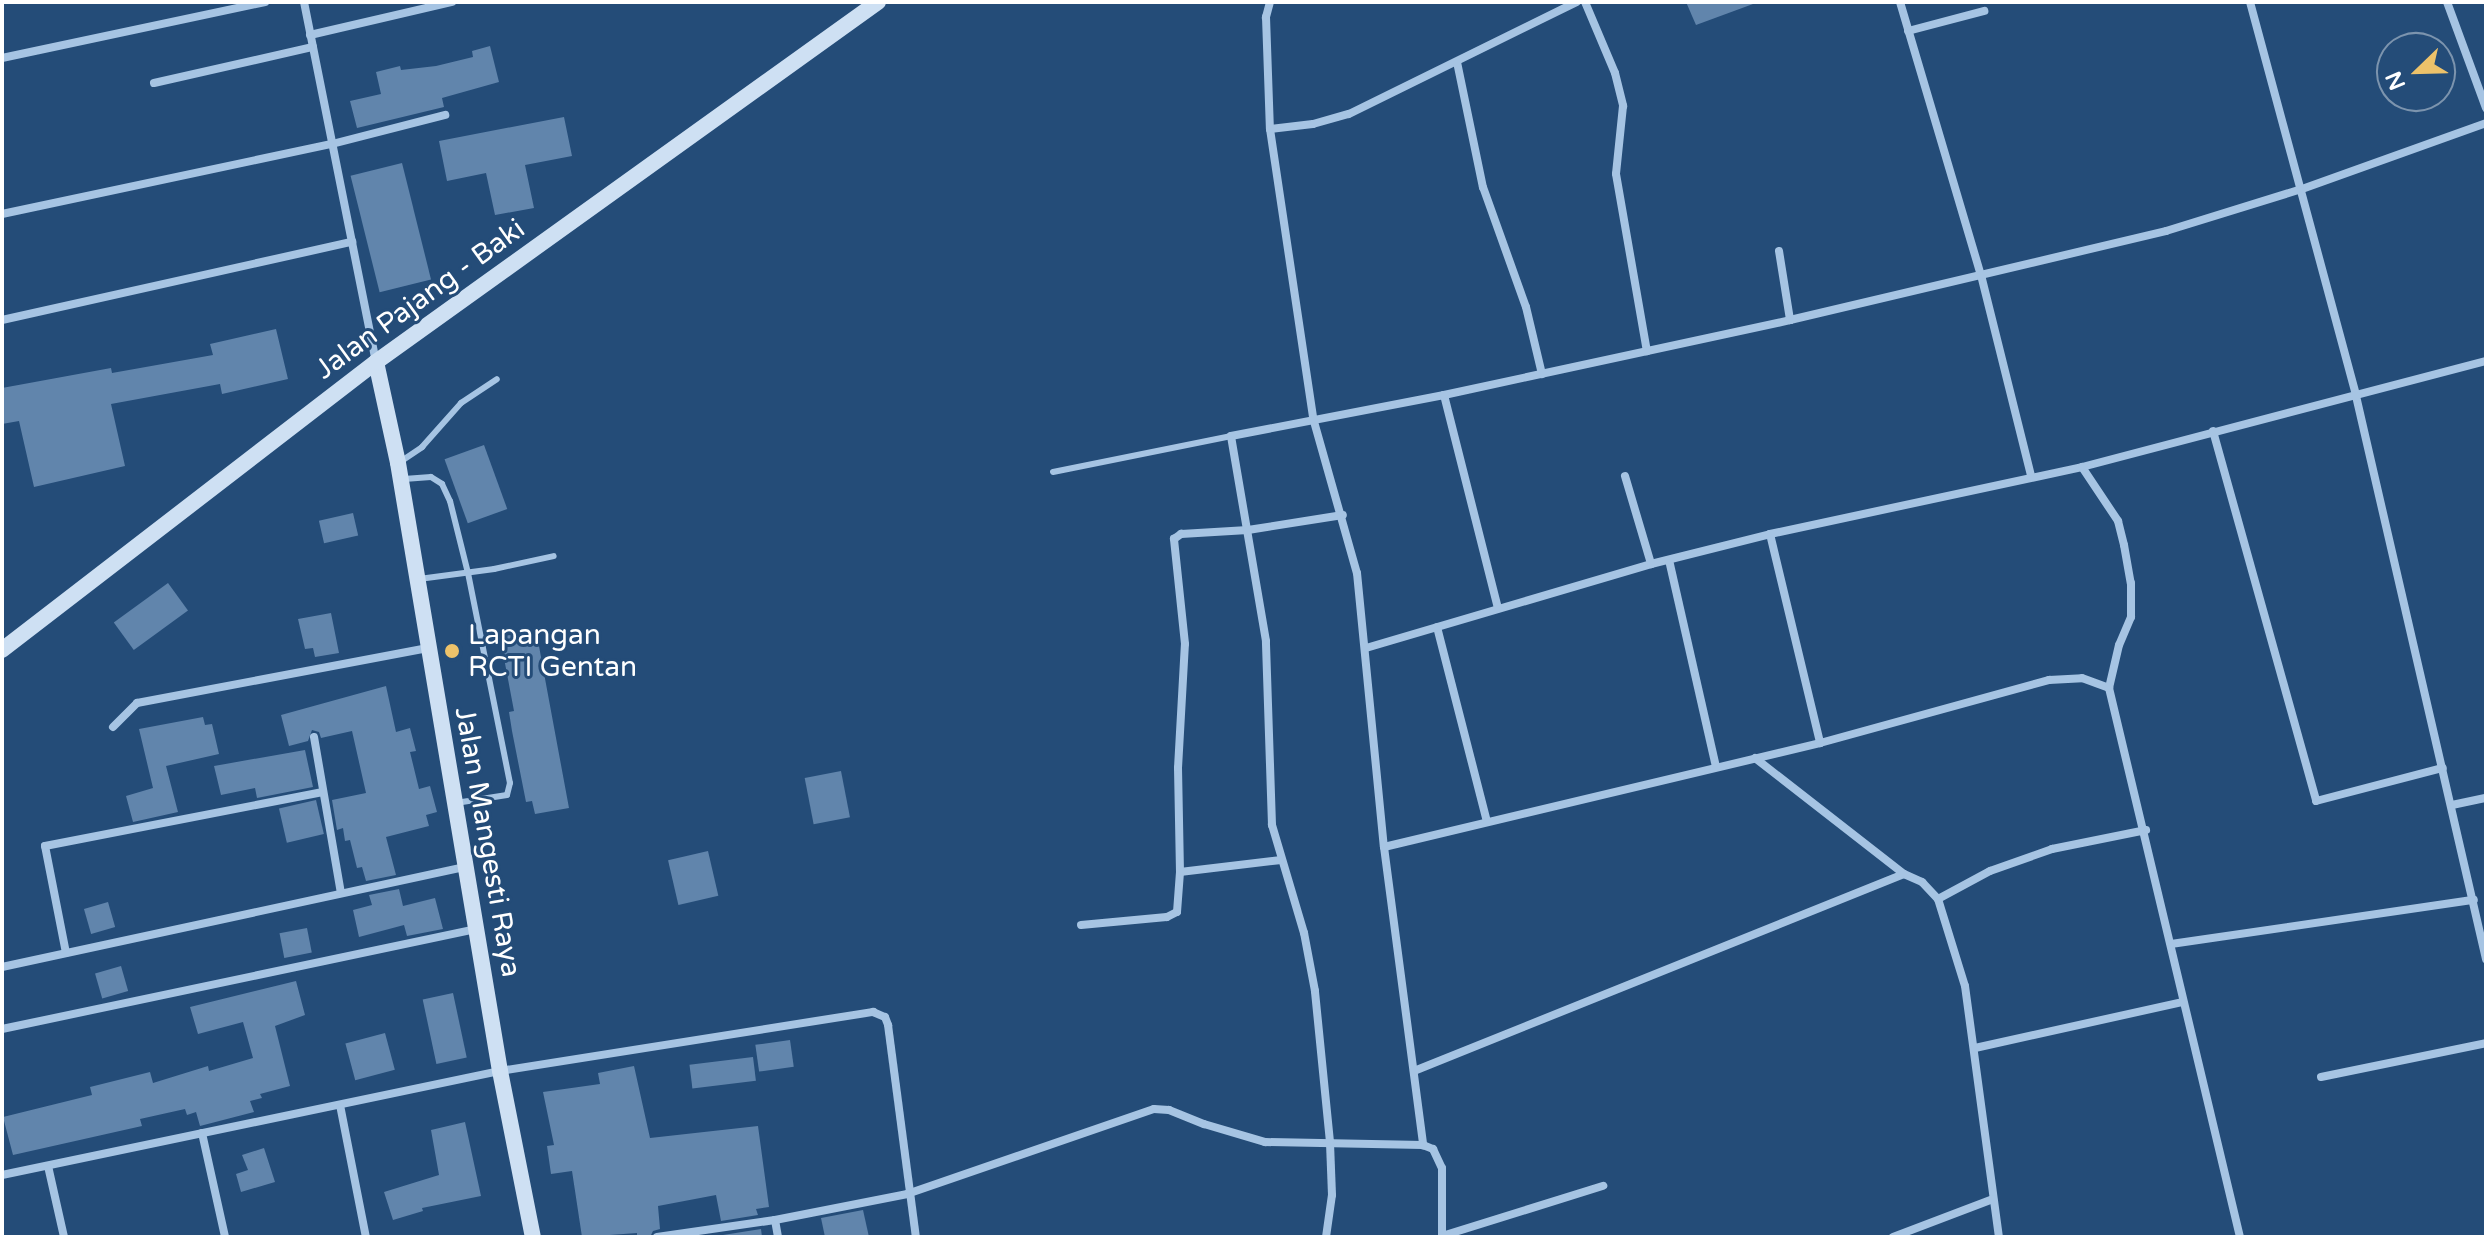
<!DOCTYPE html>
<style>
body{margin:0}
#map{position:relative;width:2488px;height:1239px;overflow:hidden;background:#244c78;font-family:"Varela Round",sans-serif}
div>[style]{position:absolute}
.building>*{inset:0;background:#6185ac;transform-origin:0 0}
.lane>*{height:6px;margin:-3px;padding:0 3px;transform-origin:3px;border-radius:3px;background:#a6c4e3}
.street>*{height:8px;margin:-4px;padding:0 4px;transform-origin:4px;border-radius:4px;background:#a6c4e3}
.secondary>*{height:16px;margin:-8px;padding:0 8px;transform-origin:8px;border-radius:8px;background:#cee0f3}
.dots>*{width:22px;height:22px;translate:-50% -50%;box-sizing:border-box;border:4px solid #244c78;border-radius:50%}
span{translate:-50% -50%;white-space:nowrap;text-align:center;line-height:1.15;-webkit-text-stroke:6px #244c78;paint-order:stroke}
.street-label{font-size:28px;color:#fff}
.poi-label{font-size:28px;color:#fff}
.left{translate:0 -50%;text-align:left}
.frame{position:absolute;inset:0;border:4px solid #fff;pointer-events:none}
.north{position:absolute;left:2376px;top:32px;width:80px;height:80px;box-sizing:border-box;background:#244c78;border:2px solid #7c94ae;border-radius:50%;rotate:247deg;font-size:22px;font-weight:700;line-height:32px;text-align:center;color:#fff}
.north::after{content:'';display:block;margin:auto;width:28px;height:36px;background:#edc26a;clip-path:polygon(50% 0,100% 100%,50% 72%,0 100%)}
</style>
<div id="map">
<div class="building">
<div style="clip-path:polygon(1686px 2px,1753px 2px,1753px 4px,1696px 25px)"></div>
<div style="clip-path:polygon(490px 46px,499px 82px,442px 98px,444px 107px,357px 128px,350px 101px,381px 94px,376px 72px,400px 66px,401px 70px,436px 66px,473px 57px,472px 51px)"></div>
<div style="clip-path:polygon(564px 117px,572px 156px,525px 165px,534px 208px,495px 215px,486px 173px,447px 181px,439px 141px)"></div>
<div style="left:402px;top:163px;width:120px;height:53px;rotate:76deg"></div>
<div style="clip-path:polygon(276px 329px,288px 379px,222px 394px,220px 384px,111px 404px,125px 466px,34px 487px,19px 421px,2px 424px,2px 388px,111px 368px,112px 373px,213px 355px,210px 344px)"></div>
<div style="left:484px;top:445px;width:68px;height:42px;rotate:70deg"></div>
<div style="left:353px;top:513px;width:23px;height:35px;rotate:77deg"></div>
<div style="left:168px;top:583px;width:34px;height:67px;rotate:54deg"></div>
<div style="clip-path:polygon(331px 613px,339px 653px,315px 657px,313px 648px,305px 649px,298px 619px)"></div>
<div style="clip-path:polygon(536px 630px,569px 808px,535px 814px,532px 801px,526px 802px,512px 731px,509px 712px,514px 711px,500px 637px)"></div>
<div style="clip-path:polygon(386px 686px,396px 732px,410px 728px,416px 751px,410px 752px,419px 789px,430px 786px,437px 812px,426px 815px,429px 826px,386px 837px,396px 875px,366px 881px,362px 867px,357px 868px,350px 840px,345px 841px,343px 828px,337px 830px,332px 800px,366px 793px,352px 731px,321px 738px,319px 732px,312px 730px,308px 741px,289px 746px,281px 715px)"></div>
<div style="clip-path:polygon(203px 717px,205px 725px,212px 724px,219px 754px,166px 766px,178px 812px,133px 822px,126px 796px,153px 788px,139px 729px)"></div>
<div style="clip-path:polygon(305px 750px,313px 787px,257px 798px,255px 788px,221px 795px,214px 766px)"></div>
<div style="left:841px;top:771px;width:47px;height:37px;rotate:79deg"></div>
<div style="left:316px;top:800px;width:35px;height:38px;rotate:77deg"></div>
<div style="left:708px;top:851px;width:46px;height:41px;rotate:77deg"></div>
<div style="clip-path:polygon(399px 889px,403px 906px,435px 898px,443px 929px,407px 936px,404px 925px,359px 937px,353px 910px,372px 905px,369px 895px)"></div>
<div style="left:108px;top:902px;width:26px;height:25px;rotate:74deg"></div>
<div style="left:307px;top:928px;width:25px;height:28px;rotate:79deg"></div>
<div style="left:121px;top:966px;width:26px;height:27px;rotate:74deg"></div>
<div style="clip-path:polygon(296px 981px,305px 1015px,275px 1026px,290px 1086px,260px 1094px,262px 1098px,250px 1101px,254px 1112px,200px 1126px,196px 1112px,187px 1115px,185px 1109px,140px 1119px,142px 1126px,13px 1155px,3px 1117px,92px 1095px,90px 1087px,150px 1072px,153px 1083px,208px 1066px,209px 1071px,253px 1058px,243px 1022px,198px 1034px,190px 1007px)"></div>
<div style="left:453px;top:993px;width:66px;height:31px;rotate:78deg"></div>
<div style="left:385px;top:1033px;width:38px;height:41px;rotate:75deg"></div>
<div style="left:790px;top:1040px;width:27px;height:35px;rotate:82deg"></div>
<div style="left:753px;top:1057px;width:24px;height:64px;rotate:83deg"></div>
<div style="clip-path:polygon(634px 1066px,650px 1138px,758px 1126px,769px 1207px,756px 1209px,758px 1215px,721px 1221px,716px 1195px,658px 1206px,660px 1229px,653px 1231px,650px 1237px,637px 1237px,637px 1233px,582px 1237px,572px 1171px,551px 1174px,547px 1146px,554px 1145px,543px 1092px,600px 1084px,598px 1073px)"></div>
<div style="clip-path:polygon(465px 1122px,481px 1196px,422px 1208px,423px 1211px,393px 1220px,384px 1192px,439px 1175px,431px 1130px)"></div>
<div style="clip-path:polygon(264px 1148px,275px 1182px,241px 1192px,236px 1174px,248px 1170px,242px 1155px)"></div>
<div style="clip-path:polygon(863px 1210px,869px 1237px,825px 1237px,821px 1218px)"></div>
<div style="clip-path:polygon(761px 1229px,762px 1237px,723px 1235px)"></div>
</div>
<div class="lane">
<div style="left:400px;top:462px;width:27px;rotate:-34deg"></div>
<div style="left:422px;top:447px;width:59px;rotate:-48.4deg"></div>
<div style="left:461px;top:403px;width:43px;rotate:-33.7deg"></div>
<div style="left:1053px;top:472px;width:182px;rotate:-11.4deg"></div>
<div style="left:404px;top:479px;width:27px;rotate:-4deg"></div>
<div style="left:431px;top:477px;width:13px;rotate:32deg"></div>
<div style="left:442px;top:484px;width:19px;rotate:65deg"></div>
<div style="left:450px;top:501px;width:74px;rotate:76deg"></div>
<div style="left:468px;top:573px;width:214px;rotate:78.7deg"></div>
<div style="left:510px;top:783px;width:12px;rotate:104deg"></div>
<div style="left:507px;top:795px;width:52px;rotate:171.1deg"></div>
<div style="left:419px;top:579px;width:76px;rotate:-7.6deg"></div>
<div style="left:494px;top:569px;width:61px;rotate:-12.2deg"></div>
</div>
<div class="street">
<div style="left:304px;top:2px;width:366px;rotate:78.7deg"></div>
<div style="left:1270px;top:2px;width:16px;rotate:105deg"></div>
<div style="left:1266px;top:17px;width:112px;rotate:88deg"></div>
<div style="left:1270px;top:129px;width:292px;rotate:81.5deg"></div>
<div style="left:1313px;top:418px;width:161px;rotate:74.2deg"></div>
<div style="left:1357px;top:573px;width:275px;rotate:84.4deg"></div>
<div style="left:1384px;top:847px;width:301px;rotate:82.5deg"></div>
<div style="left:1423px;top:1145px;width:11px;rotate:22deg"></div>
<div style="left:1433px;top:1149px;width:21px;rotate:65deg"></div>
<div style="left:1442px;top:1168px;width:69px;rotate:90deg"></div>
<div style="left:1585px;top:2px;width:77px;rotate:67.1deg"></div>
<div style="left:1615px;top:73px;width:34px;rotate:76deg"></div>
<div style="left:1623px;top:106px;width:68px;rotate:95.9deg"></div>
<div style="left:1616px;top:174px;width:180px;rotate:80.1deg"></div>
<div style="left:1900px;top:2px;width:285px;rotate:73.5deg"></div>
<div style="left:1981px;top:275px;width:207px;rotate:76deg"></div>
<div style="left:2250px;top:2px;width:408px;rotate:74.9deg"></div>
<div style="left:2356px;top:396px;width:578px;rotate:77deg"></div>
<div style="left:2447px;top:2px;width:113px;rotate:69.8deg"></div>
<div style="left:1908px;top:31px;width:79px;rotate:-14.7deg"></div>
<div style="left:310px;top:35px;width:146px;rotate:-13.1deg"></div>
<div style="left:2px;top:58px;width:269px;rotate:-12deg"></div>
<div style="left:1457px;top:62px;width:128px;rotate:78.3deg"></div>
<div style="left:1483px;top:187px;width:127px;rotate:70.3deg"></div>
<div style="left:1526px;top:307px;width:69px;rotate:76.6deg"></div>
<div style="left:154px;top:83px;width:163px;rotate:-12.8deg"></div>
<div style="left:1270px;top:129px;width:43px;rotate:-6.6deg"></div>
<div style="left:1313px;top:124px;width:37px;rotate:-16deg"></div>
<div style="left:1349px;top:114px;width:254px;rotate:-26.2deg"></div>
<div style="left:2px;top:214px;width:337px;rotate:-12deg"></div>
<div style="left:332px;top:144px;width:117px;rotate:-14.4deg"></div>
<div style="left:1779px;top:251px;width:70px;rotate:80.9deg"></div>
<div style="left:2px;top:320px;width:359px;rotate:-12.6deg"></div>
<div style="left:1444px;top:395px;width:220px;rotate:75.8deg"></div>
<div style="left:2213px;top:431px;width:384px;rotate:74.4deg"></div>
<div style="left:2316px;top:801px;width:131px;rotate:-14.6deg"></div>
<div style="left:2082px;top:467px;width:65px;rotate:56.3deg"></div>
<div style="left:2118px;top:521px;width:25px;rotate:76deg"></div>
<div style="left:2124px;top:545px;width:39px;rotate:80deg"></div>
<div style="left:2131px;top:583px;width:34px;rotate:90deg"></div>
<div style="left:2131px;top:617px;width:30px;rotate:113deg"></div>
<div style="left:2119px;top:645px;width:44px;rotate:103.1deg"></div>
<div style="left:2109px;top:688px;width:564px;rotate:76.58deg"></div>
<div style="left:1625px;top:476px;width:92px;rotate:73.5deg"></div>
<div style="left:1770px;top:534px;width:215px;rotate:76.5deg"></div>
<div style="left:1669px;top:560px;width:212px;rotate:77.2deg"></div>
<div style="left:1437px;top:627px;width:201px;rotate:75.6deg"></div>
<div style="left:1366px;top:648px;width:297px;rotate:-16.4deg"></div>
<div style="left:1651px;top:564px;width:123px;rotate:-14.1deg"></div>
<div style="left:1770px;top:534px;width:319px;rotate:-12.1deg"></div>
<div style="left:2082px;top:467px;width:418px;rotate:-14.7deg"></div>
<div style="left:113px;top:727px;width:34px;rotate:-45deg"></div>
<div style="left:137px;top:703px;width:296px;rotate:-10.7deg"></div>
<div style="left:314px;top:737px;width:158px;rotate:80.2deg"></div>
<div style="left:1755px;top:758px;width:189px;rotate:37.9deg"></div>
<div style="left:1904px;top:874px;width:20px;rotate:24deg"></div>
<div style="left:1922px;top:882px;width:23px;rotate:47deg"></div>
<div style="left:1938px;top:899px;width:91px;rotate:72.8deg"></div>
<div style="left:1965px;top:986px;width:253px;rotate:82.3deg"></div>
<div style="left:2452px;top:805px;width:35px;rotate:-12deg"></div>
<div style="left:1384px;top:847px;width:448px;rotate:-13.4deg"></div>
<div style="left:1820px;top:743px;width:238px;rotate:-15.4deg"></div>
<div style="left:2049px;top:680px;width:33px;rotate:-3deg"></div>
<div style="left:2082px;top:678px;width:29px;rotate:20deg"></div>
<div style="left:1180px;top:872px;width:102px;rotate:-6.8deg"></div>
<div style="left:1938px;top:899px;width:59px;rotate:-28.3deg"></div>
<div style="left:1990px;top:871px;width:66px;rotate:-19.5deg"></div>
<div style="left:2052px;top:849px;width:96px;rotate:-11.4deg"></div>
<div style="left:1081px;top:925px;width:86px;rotate:-5.3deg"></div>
<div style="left:1167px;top:917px;width:11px;rotate:-27deg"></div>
<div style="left:1177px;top:912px;width:40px;rotate:-85.7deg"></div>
<div style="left:1180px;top:872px;width:104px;rotate:-91.1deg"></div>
<div style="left:1178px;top:768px;width:124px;rotate:-86.8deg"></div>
<div style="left:1185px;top:644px;width:106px;rotate:-96deg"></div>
<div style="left:1174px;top:539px;width:9px;rotate:-36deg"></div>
<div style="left:1181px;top:534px;width:67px;rotate:-3.4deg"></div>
<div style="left:1248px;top:530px;width:96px;rotate:-9deg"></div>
<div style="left:2171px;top:944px;width:306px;rotate:-8.3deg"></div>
<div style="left:66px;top:953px;width:109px;rotate:-101.1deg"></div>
<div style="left:45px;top:846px;width:283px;rotate:-11deg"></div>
<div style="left:2px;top:967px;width:475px;rotate:-12.2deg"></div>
<div style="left:2px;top:1029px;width:484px;rotate:-11.9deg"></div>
<div style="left:1975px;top:1048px;width:212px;rotate:-12.5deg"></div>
<div style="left:1414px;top:1071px;width:528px;rotate:-21.9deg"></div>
<div style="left:2321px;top:1077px;width:168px;rotate:-11.6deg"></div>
<div style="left:340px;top:1105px;width:135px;rotate:78.9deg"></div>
<div style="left:202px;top:1133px;width:107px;rotate:77.5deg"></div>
<div style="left:48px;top:1166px;width:73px;rotate:77.3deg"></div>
<div style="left:2px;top:1175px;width:509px;rotate:-11.8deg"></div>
<div style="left:500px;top:1071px;width:378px;rotate:-9deg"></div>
<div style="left:873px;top:1012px;width:13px;rotate:23deg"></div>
<div style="left:885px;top:1017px;width:9px;rotate:69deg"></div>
<div style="left:888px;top:1025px;width:214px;rotate:82.5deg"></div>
<div style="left:775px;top:1220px;width:17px;rotate:80deg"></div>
<div style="left:1442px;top:1236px;width:169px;rotate:-17.3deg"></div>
<div style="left:657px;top:1237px;width:119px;rotate:-8.2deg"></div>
<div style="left:775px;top:1220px;width:135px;rotate:-11.1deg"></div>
<div style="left:907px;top:1194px;width:261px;rotate:-19deg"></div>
<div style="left:1154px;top:1109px;width:15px;rotate:4deg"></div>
<div style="left:1169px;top:1110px;width:38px;rotate:22deg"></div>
<div style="left:1204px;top:1124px;width:64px;rotate:16.4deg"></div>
<div style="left:1265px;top:1142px;width:158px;rotate:1.1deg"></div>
<div style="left:1326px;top:1237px;width:42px;rotate:-81.9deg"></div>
<div style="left:1332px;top:1195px;width:53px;rotate:-92.2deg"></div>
<div style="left:1330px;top:1142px;width:152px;rotate:-95.7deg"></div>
<div style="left:1315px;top:991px;width:59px;rotate:-100.7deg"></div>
<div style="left:1304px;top:933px;width:113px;rotate:-106.5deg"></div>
<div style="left:1272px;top:825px;width:184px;rotate:-91.9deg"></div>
<div style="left:1266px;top:641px;width:208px;rotate:-99.7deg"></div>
<div style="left:1231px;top:436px;width:217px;rotate:-10.9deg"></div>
<div style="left:1444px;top:395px;width:354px;rotate:-12.2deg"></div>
<div style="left:1790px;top:320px;width:386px;rotate:-13.3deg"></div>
<div style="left:2166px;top:231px;width:142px;rotate:-17.2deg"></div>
<div style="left:2302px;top:189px;width:195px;rotate:-19.7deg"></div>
<div style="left:1893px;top:1237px;width:107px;rotate:-20.8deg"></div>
</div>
<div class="secondary">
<div style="left:376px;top:362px;width:103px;rotate:77.7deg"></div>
<div style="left:398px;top:463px;width:616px;rotate:80.48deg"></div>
<div style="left:500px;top:1071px;width:169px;rotate:78.8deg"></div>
<div style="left:2px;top:650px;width:472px;rotate:-37.6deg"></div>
<div style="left:376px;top:362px;width:618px;rotate:-35.65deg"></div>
</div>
<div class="dots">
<div style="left:452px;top:651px;background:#edc26a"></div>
</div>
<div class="street-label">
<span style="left:420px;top:299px;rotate:-36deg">Jalan Pajang - Baki</span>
<span style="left:488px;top:842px;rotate:80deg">Jalan Mangesti Raya</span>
</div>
<div class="poi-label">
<span class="left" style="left:468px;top:651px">Lapangan<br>RCTI Gentan</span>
</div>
<div class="frame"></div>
<div class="north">N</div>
</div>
